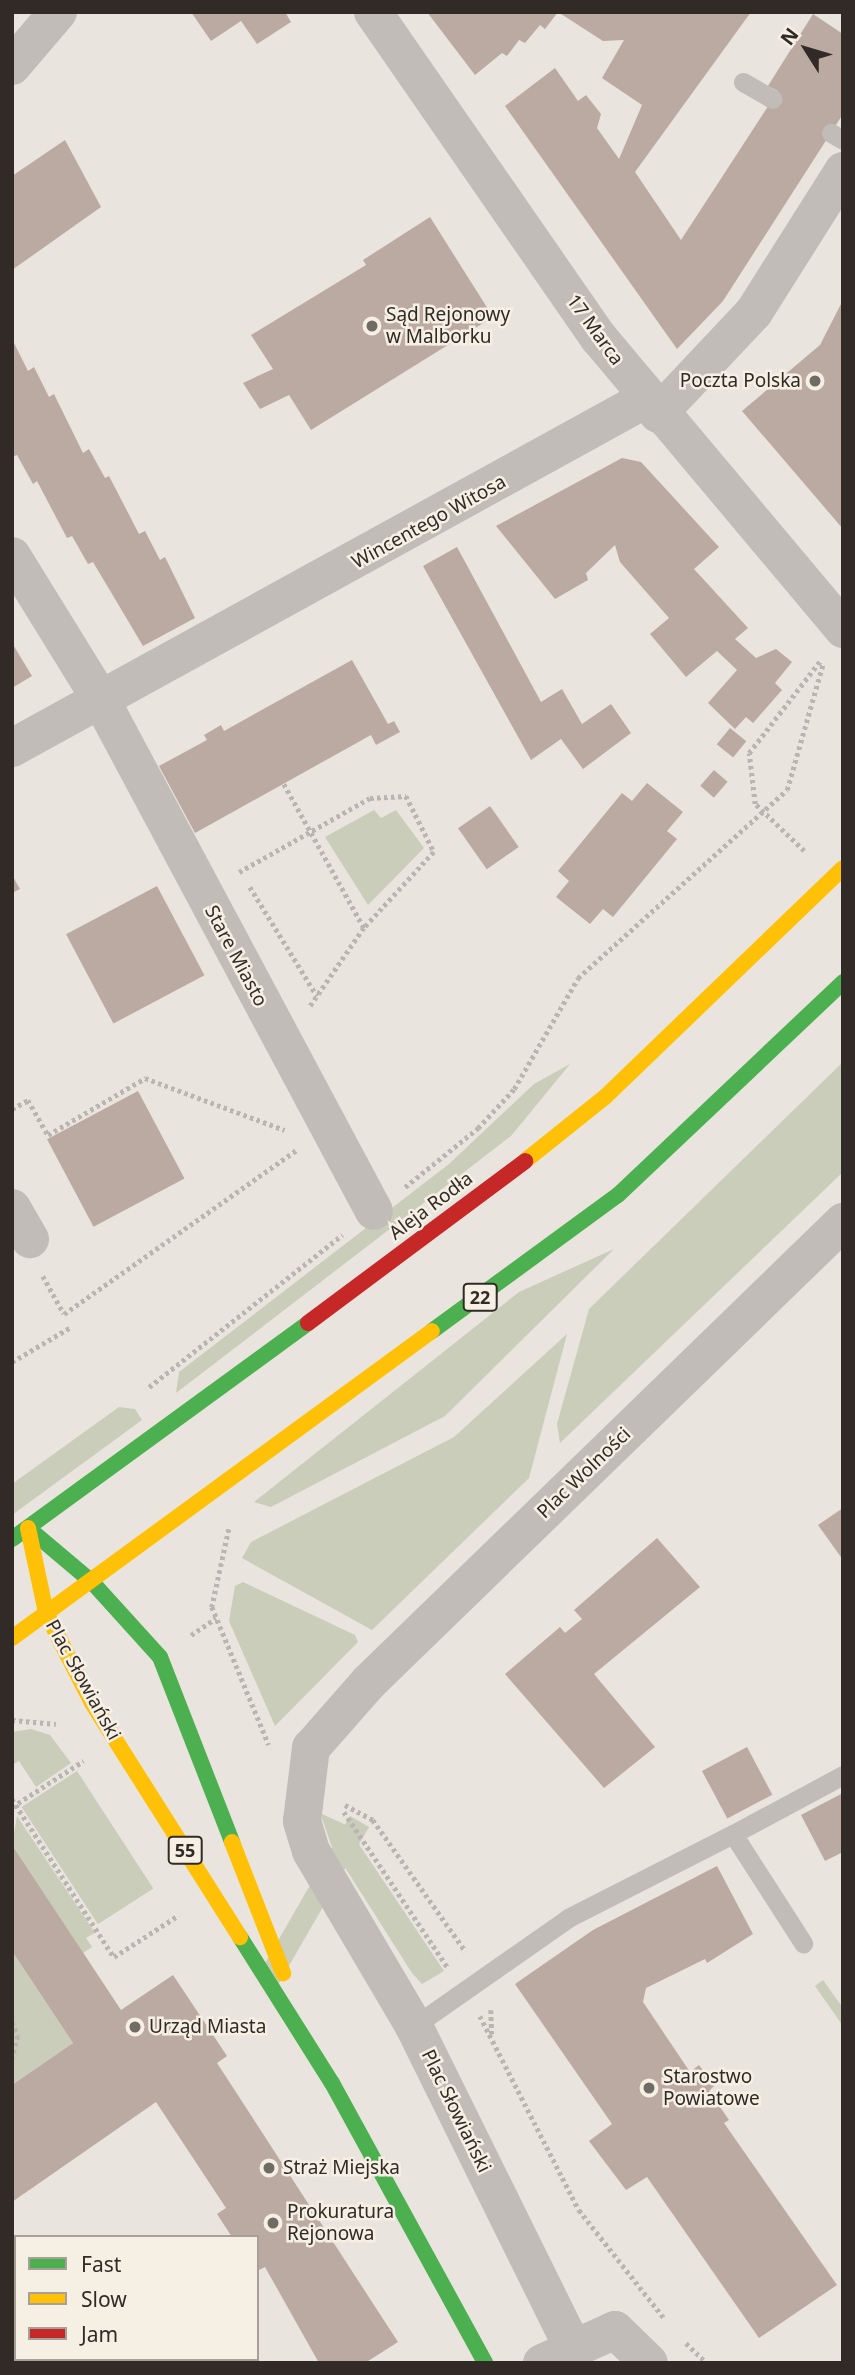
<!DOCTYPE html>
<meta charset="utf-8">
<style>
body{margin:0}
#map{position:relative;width:855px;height:2375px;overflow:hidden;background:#e9e4de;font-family:"Noto Sans",sans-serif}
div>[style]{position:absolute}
.green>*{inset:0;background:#c9cdb9;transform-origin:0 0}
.building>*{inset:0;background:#bbaaa1;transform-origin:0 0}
.path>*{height:4.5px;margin-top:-2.25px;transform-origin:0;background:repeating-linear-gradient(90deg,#bab5b0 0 3.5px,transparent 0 7px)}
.lane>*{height:19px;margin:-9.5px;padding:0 9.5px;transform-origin:9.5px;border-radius:9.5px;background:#c1bcb7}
.street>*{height:38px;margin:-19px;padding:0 19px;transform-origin:19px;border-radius:19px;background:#c1bcb7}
.fast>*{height:16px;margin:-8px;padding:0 8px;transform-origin:8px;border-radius:8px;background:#4caf50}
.slow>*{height:16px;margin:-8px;padding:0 8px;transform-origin:8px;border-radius:8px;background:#ffc107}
.jam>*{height:16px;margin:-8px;padding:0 8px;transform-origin:8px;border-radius:8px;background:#c62828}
.dots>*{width:19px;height:19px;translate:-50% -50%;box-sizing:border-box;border:4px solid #f6efe4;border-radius:50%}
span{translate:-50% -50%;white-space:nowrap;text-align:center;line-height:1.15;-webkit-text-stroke:5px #f6efe4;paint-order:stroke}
.shield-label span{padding:2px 5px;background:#f6efe4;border:2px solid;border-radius:5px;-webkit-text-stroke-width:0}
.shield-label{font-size:18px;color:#312a26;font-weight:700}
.poi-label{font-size:19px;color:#312a26}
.left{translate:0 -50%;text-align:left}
.right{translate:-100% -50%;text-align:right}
.street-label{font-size:19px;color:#312a26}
.frame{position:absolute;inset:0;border:14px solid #312a26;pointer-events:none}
.legend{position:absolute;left:14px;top:2235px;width:245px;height:126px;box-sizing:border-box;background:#f6efe4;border:2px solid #a7a098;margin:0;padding:9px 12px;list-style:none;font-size:21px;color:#312a26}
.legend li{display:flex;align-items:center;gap:14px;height:35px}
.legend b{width:35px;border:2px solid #a7a098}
.north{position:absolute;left:771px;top:14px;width:70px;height:70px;-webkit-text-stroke:5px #f6efe4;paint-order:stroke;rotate:307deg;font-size:19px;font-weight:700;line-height:28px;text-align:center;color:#312a26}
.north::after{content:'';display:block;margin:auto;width:24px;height:32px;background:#312a26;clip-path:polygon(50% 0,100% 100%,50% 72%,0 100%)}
</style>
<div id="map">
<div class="green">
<div style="clip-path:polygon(374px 810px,381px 818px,396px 810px,424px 848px,368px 905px,325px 837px)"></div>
<div style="clip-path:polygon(843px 1062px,843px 1172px,560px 1443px,557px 1424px,589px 1309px)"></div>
<div style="clip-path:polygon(570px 1064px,511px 1136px,176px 1393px,179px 1372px,449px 1164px,534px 1084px)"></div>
<div style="clip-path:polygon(614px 1249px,445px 1416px,271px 1507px,254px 1502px,519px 1292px)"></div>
<div style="clip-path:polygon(567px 1334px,529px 1478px,372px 1630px,242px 1558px,251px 1542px,454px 1437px)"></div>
<div style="clip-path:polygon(119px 1407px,135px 1409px,142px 1420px,12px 1515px,12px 1484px)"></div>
<div style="clip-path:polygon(243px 1582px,355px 1635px,358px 1642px,275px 1726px,229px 1621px,235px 1586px)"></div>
<div style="clip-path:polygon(31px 1729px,50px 1735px,71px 1763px,36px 1787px,19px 1761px,12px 1765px,12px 1732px)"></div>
<div style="left:77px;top:1771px;width:140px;height:66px;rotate:57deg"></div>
<div style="clip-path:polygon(320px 1813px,346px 1825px,444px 1971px,422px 1984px,412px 1973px,332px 1847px)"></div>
<div style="clip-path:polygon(17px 1816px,95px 1933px,86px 1938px,92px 1947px,83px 1953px,12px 1845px)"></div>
<div style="left:350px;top:1816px;width:22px;height:181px;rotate:30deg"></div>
<div style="clip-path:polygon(12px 1951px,73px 2043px,12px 2085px)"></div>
<div style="clip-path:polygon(823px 1980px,843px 2008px,843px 2026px,815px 1986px)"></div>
</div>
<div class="building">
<div style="clip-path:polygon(191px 12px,285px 12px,291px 22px,257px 44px,241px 21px,211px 41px)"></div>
<div style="clip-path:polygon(427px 12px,558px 12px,545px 29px,540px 25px,525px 43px,519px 40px,507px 56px,502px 53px,475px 75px)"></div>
<div style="clip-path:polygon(558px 12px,751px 12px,635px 172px,681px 240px,778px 91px,768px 86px,813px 14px,843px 34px,843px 114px,723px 301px,677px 349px,505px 106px,555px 68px,578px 101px,586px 95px,601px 114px,597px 128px,619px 159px,642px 105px,602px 78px,624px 40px,603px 41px)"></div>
<div style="clip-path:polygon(65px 140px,101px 207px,12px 270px,12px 176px)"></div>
<div style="clip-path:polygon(430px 217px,493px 317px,311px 430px,289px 395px,260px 409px,243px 383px,273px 369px,251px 335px,366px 265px,363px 260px)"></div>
<div style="clip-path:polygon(843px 300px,843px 529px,742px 411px,820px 345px)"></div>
<div style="clip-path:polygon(12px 339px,28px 371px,34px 367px,49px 397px,54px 394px,83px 453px,89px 449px,105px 478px,109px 476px,139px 534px,145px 531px,160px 560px,165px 557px,195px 618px,143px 646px,93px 562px,88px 564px,72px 536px,67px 538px,37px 481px,33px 484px,17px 455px,12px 457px)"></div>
<div style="clip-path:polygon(622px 458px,641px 462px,719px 547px,694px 569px,748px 628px,735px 639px,756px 658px,776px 649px,792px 662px,775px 683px,782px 690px,753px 723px,746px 717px,735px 729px,708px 703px,737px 670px,717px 651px,686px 677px,650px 634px,669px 618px,620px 562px,615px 545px,586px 573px,588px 580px,555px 599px,496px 526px)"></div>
<div style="clip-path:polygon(457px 547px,541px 702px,562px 689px,582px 724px,611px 704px,631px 733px,583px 769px,561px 739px,531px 760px,423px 566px)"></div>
<div style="clip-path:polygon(12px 643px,32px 676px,12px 688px)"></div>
<div style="clip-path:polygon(352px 660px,388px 724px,394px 721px,400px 732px,376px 745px,371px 735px,195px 833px,159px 766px,207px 740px,204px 735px,221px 725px,224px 731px)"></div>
<div style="left:730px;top:728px;width:21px;height:21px;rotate:39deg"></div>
<div style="left:714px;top:770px;width:18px;height:21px;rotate:41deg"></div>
<div style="clip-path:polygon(647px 783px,683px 812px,667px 831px,677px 839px,613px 917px,603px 909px,590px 924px,556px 897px,569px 881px,558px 871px,622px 793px,632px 801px)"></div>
<div style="left:490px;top:806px;width:50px;height:39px;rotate:55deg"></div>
<div style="clip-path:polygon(12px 875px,20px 889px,12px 893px)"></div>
<div style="left:157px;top:886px;width:101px;height:103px;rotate:62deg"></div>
<div style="left:138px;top:1091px;width:99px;height:103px;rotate:62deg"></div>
<div style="clip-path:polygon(843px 1508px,843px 1560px,818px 1525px)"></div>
<div style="clip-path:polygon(657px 1538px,700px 1587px,594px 1674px,655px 1747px,604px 1788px,505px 1674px,560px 1627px,565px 1633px,582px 1619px,574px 1610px)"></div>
<div style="left:747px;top:1747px;width:54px;height:51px;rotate:62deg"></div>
<div style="clip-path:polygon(843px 1793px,843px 1852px,825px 1861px,801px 1815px)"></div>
<div style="clip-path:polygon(12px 1845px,121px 2010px,173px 1975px,227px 2056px,217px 2063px,398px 2342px,365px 2363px,319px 2363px,265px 2267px,257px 2271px,257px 2237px,232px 2237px,217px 2214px,226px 2208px,156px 2102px,12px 2202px,12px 2085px,73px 2043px,12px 1951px)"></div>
<div style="clip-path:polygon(717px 1866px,753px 1934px,707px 1963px,705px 1959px,646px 1988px,643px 2002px,690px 2072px,699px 2065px,714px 2086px,709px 2091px,729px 2120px,724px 2123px,837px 2285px,759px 2338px,647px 2177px,626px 2190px,589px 2141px,612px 2124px,515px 1984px,593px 1930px)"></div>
<div style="clip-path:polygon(160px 2359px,210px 2359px,154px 2363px)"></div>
</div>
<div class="path">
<div style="left:284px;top:784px;width:165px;rotate:60.9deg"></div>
<div style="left:804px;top:851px;width:68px;rotate:-136.2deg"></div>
<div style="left:755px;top:804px;width:51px;rotate:-96.7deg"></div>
<div style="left:749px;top:753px;width:116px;rotate:-52.3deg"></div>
<div style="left:239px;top:872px;width:150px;rotate:-29.5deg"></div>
<div style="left:370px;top:798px;width:36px;rotate:-3deg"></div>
<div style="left:406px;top:796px;width:63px;rotate:63.4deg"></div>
<div style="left:434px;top:852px;width:103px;rotate:132.6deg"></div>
<div style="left:364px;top:928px;width:97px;rotate:124.5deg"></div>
<div style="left:250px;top:887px;width:128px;rotate:58.4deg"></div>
<div style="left:12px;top:1109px;width:18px;rotate:-29deg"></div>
<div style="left:28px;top:1100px;width:40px;rotate:60.3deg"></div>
<div style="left:48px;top:1135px;width:113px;rotate:-30.4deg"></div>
<div style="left:145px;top:1078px;width:149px;rotate:20.4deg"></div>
<div style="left:405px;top:1187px;width:94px;rotate:-38.9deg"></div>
<div style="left:478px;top:1128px;width:53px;rotate:-47.3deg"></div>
<div style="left:514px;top:1089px;width:128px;rotate:-60deg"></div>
<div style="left:578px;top:978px;width:281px;rotate:-42deg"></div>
<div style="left:787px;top:790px;width:131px;rotate:-74.1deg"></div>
<div style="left:43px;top:1276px;width:43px;rotate:61.1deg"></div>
<div style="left:64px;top:1314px;width:286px;rotate:-35.2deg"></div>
<div style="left:12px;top:1362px;width:69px;rotate:-30.7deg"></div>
<div style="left:149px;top:1387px;width:246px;rotate:-38.2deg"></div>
<div style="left:229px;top:1529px;width:80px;rotate:102.3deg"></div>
<div style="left:212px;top:1607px;width:149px;rotate:67.6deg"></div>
<div style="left:191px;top:1635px;width:30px;rotate:-34deg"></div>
<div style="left:12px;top:1720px;width:44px;rotate:5.2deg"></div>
<div style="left:12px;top:1799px;width:188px;rotate:57.2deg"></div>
<div style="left:114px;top:1957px;width:77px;rotate:-32.9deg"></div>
<div style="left:345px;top:1805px;width:32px;rotate:28deg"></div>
<div style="left:373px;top:1820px;width:161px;rotate:54.8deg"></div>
<div style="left:12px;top:1807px;width:85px;rotate:-32.9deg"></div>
<div style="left:344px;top:1812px;width:187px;rotate:56.3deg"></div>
<div style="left:491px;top:2010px;width:24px;rotate:88deg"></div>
<div style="left:480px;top:2016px;width:218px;rotate:63deg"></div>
<div style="left:579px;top:2210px;width:137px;rotate:51.8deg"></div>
<div style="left:12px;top:2022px;width:15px;rotate:67deg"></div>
<div style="left:18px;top:2036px;width:24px;rotate:105deg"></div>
<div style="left:686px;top:2343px;width:29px;rotate:44deg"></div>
</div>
<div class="lane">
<div style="left:743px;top:82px;width:34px;rotate:30deg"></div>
<div style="left:831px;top:133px;width:14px;rotate:30deg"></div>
<div style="left:733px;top:1834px;width:125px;rotate:-28.2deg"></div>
<div style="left:414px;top:2026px;width:188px;rotate:-35deg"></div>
<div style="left:568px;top:1918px;width:185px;rotate:-27deg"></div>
<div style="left:733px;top:1834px;width:130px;rotate:57.3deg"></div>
</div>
<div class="street">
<div style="left:373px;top:12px;width:397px;rotate:55.3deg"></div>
<div style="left:599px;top:338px;width:380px;rotate:50deg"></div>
<div style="left:12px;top:66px;width:71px;rotate:-49.6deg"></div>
<div style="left:658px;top:414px;width:140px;rotate:-46.7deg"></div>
<div style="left:754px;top:312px;width:167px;rotate:-57.7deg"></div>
<div style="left:12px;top:556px;width:169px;rotate:58.3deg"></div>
<div style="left:101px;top:700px;width:579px;rotate:61.89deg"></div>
<div style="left:12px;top:748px;width:724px;rotate:-28.83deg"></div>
<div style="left:12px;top:1208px;width:36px;rotate:60deg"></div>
<div style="left:572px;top:2346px;width:357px;rotate:-116.3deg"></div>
<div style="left:414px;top:2026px;width:203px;rotate:-120.5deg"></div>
<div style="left:311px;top:1851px;width:31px;rotate:-107deg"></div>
<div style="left:302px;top:1821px;width:74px;rotate:-83deg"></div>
<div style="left:311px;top:1748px;width:88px;rotate:-48.7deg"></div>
<div style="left:369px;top:1682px;width:661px;rotate:-44.14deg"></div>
<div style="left:542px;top:2363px;width:80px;rotate:-24.3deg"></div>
<div style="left:615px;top:2330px;width:47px;rotate:44.1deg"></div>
</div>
<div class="fast">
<div style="left:432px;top:1331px;width:230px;rotate:-36.2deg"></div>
<div style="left:618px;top:1195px;width:310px;rotate:-43.4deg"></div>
<div style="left:28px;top:1528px;width:84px;rotate:40.2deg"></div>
<div style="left:92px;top:1582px;width:101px;rotate:47.8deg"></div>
<div style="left:160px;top:1657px;width:199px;rotate:68.7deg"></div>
<div style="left:12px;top:1539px;width:366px;rotate:-36.1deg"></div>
<div style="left:240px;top:1937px;width:173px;rotate:57.8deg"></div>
<div style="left:332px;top:2083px;width:319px;rotate:61.3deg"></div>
</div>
<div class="slow">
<div style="left:525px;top:1161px;width:102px;rotate:-38.7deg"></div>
<div style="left:605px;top:1097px;width:330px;rotate:-43.9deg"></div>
<div style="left:28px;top:1528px;width:87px;rotate:78deg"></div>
<div style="left:46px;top:1613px;width:101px;rotate:62.9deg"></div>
<div style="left:92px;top:1703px;width:277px;rotate:57.7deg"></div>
<div style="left:12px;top:1638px;width:520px;rotate:-36.17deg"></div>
<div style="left:232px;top:1842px;width:141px;rotate:68.7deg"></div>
</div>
<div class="jam">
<div style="left:308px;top:1323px;width:271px;rotate:-36.7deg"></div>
</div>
<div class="dots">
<div style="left:372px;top:326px;background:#716b66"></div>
<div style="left:815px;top:381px;background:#716b66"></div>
<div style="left:135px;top:2027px;background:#716b66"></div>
<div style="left:649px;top:2088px;background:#716b66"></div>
<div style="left:269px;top:2168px;background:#716b66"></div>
<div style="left:273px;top:2223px;background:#716b66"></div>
</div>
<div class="shield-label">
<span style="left:480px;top:1297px">22</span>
<span style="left:185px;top:1850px">55</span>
</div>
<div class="poi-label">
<span class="left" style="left:386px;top:326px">Sąd Rejonowy<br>w Malborku</span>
<span class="right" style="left:801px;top:381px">Poczta Polska</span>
<span class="left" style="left:149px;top:2027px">Urząd Miasta</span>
<span class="left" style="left:663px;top:2088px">Starostwo<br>Powiatowe</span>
<span class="left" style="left:283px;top:2168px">Straż Miejska</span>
<span class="left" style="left:287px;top:2223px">Prokuratura<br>Rejonowa</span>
</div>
<div class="street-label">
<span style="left:595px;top:330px;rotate:54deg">17 Marca</span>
<span style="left:429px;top:522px;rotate:-29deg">Wincentego Witosa</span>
<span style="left:236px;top:956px;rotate:62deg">Stare Miasto</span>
<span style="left:431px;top:1206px;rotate:-37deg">Aleja Rodła</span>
<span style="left:584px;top:1473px;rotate:-44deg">Plac Wolności</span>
<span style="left:83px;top:1680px;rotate:61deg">Plac Słowiański</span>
<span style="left:456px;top:2111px;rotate:64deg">Plac Słowiański</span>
</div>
<div class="frame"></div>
<ul class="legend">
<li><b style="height:9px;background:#4caf50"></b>Fast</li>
<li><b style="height:9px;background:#ffc107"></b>Slow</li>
<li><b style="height:9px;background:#c62828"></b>Jam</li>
</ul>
<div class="north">N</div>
</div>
